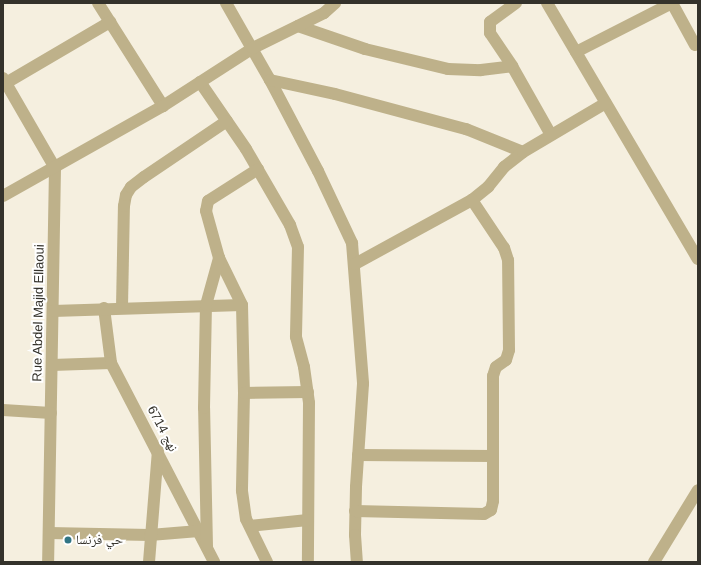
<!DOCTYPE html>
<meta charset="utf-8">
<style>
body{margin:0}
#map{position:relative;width:701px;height:565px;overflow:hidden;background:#f5efdf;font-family:Helvetica,"Noto Naskh Arabic",sans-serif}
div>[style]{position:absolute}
.minor>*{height:12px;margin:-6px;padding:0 6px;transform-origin:6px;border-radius:6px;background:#beb18a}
.dots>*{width:11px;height:11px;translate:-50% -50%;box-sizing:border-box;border:2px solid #fff;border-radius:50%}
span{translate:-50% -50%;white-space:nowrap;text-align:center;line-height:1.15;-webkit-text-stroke:4px #fff;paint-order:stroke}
.street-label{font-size:13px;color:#34322b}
.poi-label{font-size:13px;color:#34322b}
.left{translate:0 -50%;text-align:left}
.frame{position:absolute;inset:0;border:4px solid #34322b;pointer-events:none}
</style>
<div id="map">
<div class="minor">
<div style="left:98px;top:3px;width:122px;rotate:57.7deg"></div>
<div style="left:226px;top:3px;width:89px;rotate:60.3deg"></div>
<div style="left:270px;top:80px;width:103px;rotate:62.2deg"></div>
<div style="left:318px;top:171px;width:80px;rotate:64.7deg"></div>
<div style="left:352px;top:243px;width:141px;rotate:85.5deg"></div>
<div style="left:363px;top:384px;width:103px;rotate:93.9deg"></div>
<div style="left:356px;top:487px;width:48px;rotate:91.2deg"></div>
<div style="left:355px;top:535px;width:27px;rotate:86deg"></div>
<div style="left:516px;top:3px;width:32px;rotate:144deg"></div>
<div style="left:490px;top:22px;width:11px;rotate:90deg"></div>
<div style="left:490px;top:33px;width:40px;rotate:56deg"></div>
<div style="left:512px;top:66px;width:79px;rotate:60.5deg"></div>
<div style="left:547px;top:3px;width:297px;rotate:59.5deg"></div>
<div style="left:672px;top:3px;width:48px;rotate:61.3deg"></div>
<div style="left:298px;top:26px;width:71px;rotate:18.9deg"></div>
<div style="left:365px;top:49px;width:85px;rotate:13.5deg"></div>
<div style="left:448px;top:69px;width:33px;rotate:2deg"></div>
<div style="left:481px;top:70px;width:31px;rotate:-7deg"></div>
<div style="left:576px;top:52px;width:108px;rotate:-27deg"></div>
<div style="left:3px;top:78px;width:104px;rotate:60deg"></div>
<div style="left:55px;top:168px;width:394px;rotate:91deg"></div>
<div style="left:270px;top:80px;width:66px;rotate:12.2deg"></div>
<div style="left:335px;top:94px;width:136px;rotate:15deg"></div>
<div style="left:466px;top:129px;width:61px;rotate:22deg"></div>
<div style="left:200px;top:82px;width:81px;rotate:55.5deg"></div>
<div style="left:246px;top:149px;width:88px;rotate:59.9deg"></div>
<div style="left:290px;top:225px;width:23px;rotate:70deg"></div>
<div style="left:298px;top:247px;width:90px;rotate:91.3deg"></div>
<div style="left:296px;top:337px;width:31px;rotate:75deg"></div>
<div style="left:304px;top:367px;width:36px;rotate:82deg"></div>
<div style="left:309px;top:403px;width:159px;rotate:90.4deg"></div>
<div style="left:6px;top:83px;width:121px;rotate:-30.4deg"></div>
<div style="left:258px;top:169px;width:59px;rotate:147.4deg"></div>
<div style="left:208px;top:201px;width:10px;rotate:101deg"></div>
<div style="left:206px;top:211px;width:49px;rotate:74.5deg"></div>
<div style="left:219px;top:258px;width:52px;rotate:63.9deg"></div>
<div style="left:242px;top:305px;width:88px;rotate:88.7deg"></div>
<div style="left:244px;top:393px;width:98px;rotate:91.2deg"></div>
<div style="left:242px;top:491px;width:28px;rotate:82deg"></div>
<div style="left:246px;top:519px;width:48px;rotate:64deg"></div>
<div style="left:3px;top:196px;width:184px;rotate:-29.4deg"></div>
<div style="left:163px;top:106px;width:107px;rotate:-32.8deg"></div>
<div style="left:253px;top:48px;width:79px;rotate:-26.2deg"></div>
<div style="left:324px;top:13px;width:15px;rotate:-42deg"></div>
<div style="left:355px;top:264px;width:133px;rotate:-28.7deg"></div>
<div style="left:472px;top:200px;width:21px;rotate:-39deg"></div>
<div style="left:488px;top:187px;width:26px;rotate:-51deg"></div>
<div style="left:504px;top:167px;width:24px;rotate:-38deg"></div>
<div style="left:523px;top:152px;width:96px;rotate:-30.6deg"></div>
<div style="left:122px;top:307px;width:101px;rotate:-88.9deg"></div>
<div style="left:124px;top:206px;width:11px;rotate:-80deg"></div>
<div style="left:126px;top:195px;width:9px;rotate:-58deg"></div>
<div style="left:131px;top:187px;width:16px;rotate:-38deg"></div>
<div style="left:144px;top:177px;width:100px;rotate:-34deg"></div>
<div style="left:104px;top:308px;width:55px;rotate:82.7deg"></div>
<div style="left:53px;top:311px;width:189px;rotate:-1.8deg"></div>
<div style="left:52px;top:365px;width:59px;rotate:-1.9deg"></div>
<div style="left:111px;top:363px;width:224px;rotate:62.6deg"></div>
<div style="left:244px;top:393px;width:64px;rotate:-0.9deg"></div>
<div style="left:3px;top:410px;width:48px;rotate:3.6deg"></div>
<div style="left:358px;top:455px;width:135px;rotate:0.4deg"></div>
<div style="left:355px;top:511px;width:129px;rotate:1.3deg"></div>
<div style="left:484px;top:514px;width:8px;rotate:-30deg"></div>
<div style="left:491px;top:510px;width:9px;rotate:-77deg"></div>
<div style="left:493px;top:501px;width:125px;rotate:-90deg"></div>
<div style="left:493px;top:376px;width:9px;rotate:-72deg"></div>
<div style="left:496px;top:367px;width:12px;rotate:-35deg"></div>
<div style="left:506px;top:360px;width:10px;rotate:-73deg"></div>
<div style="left:509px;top:350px;width:90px;rotate:-90.6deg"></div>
<div style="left:508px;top:260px;width:13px;rotate:-108deg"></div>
<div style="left:504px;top:248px;width:58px;rotate:-123.7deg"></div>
<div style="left:250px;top:526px;width:58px;rotate:-5.9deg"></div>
<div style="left:49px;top:533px;width:101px;rotate:1.1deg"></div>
<div style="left:150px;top:535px;width:49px;rotate:-4.7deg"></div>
<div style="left:207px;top:547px;width:139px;rotate:-91.2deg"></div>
<div style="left:204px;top:408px;width:103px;rotate:-88.9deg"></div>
<div style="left:206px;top:305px;width:49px;rotate:-74.5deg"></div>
<div style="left:149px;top:562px;width:112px;rotate:-85.4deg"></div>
<div style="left:654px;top:562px;width:84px;rotate:-58.6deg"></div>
</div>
<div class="dots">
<div style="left:68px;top:540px;background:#317585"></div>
</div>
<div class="street-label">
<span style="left:39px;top:313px;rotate:-89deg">Rue Abdel Majid Ellaoui</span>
<span style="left:162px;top:429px;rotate:62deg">نهج 6714</span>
</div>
<div class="poi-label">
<span class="left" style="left:76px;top:540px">حي فرنسا</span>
</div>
<div class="frame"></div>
</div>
